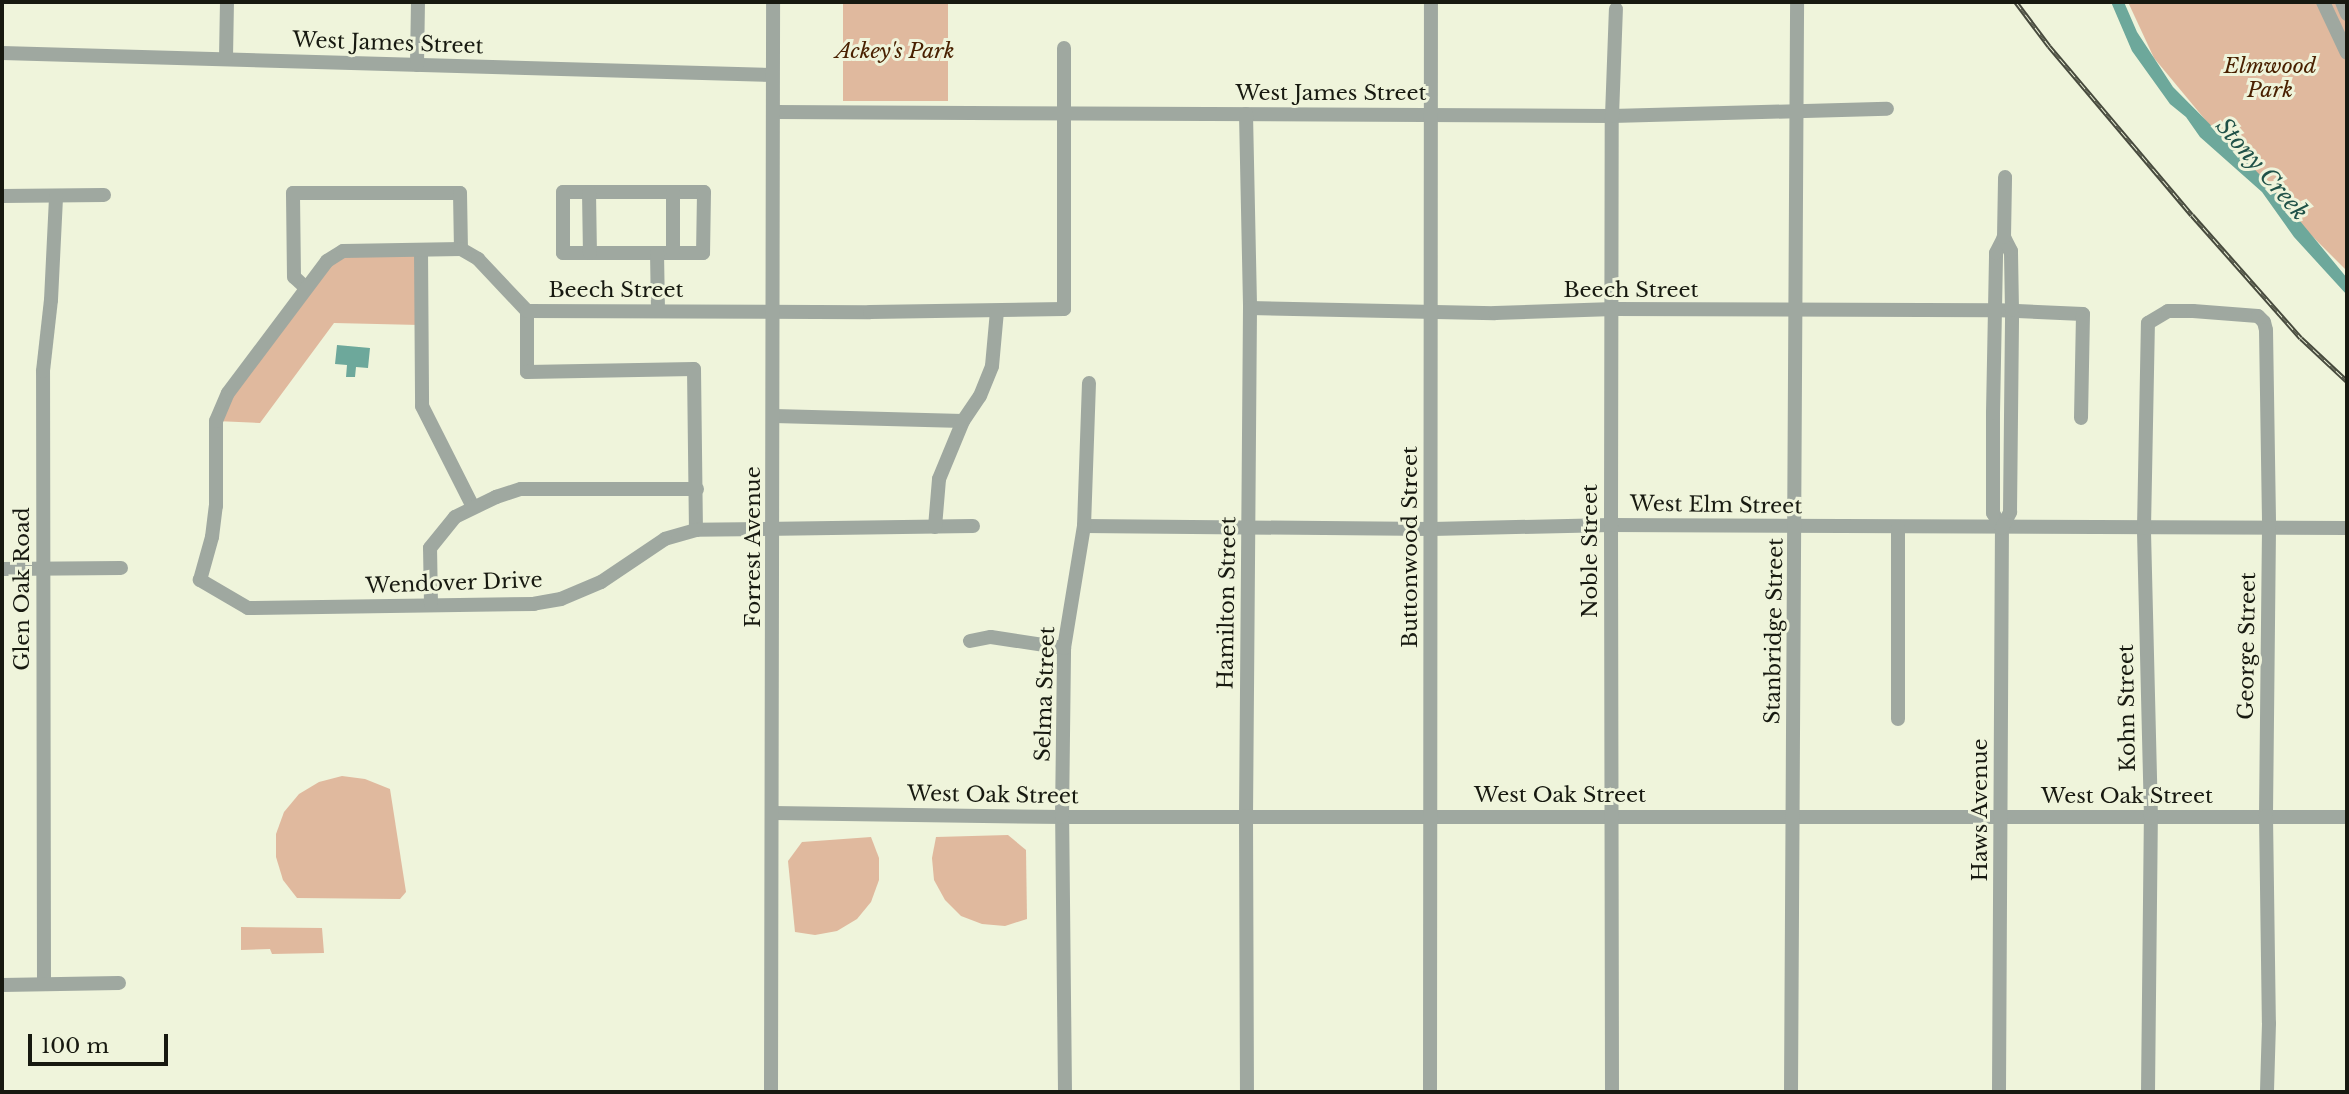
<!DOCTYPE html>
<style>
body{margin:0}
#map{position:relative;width:2349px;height:1094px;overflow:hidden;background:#eff4db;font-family:"Libre Baskerville",serif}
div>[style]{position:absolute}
.green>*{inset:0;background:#e0b99e;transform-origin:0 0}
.water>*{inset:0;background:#6da89b}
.minor>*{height:14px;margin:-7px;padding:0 7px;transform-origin:7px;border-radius:7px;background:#9fa8a0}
.rail>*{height:5px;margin-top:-2.5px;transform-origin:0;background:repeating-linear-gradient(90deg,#eff4db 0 8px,#474a3d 0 16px);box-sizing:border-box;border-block:2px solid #474a3d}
span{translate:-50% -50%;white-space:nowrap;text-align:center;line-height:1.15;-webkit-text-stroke:6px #eff4db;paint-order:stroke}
.street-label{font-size:21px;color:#171910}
.park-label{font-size:21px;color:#492000;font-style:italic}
.water-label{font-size:23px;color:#1f5147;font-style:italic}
.frame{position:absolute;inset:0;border:4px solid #171910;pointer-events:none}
.scale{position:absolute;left:28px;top:1034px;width:140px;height:32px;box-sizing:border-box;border:4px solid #171910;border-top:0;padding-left:9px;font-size:21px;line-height:24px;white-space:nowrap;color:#171910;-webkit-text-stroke:5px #eff4db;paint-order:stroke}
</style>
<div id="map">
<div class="green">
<div style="left:843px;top:2px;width:105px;height:99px"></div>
<div style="clip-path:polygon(2128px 2px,2347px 2px,2347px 271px,2251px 175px,2154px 58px)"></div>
<div style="clip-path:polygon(421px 250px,420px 325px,334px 323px,260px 423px,216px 421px,228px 393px,343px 251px)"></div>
<div style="clip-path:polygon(342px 776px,365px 779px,390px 789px,406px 892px,400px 899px,297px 898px,283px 880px,276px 857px,276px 834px,284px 812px,299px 794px,319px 782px)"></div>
<div style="clip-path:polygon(1008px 835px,1026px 850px,1027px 919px,1005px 926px,982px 924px,961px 916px,945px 900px,934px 880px,932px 858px,936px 837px)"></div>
<div style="clip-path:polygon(871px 837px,879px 858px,879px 880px,871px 902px,857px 919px,837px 931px,815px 935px,795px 932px,788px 861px,802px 842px)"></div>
<div style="clip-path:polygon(241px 927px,322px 928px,324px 953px,272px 954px,270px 949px,241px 950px)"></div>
</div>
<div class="water">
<div style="clip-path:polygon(2111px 2px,2124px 2px,2137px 32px,2173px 87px,2272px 187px,2347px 278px,2347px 295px,2294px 237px,2262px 192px,2200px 137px,2186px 117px,2170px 104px,2132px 51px)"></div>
<div style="clip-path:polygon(337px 345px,370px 348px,368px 368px,356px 367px,355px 377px,346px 377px,347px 365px,335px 364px)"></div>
</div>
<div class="minor">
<div style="left:2323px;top:2px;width:56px;rotate:64.8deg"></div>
<div style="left:2342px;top:2px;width:13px;rotate:67deg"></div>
<div style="left:2px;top:53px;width:770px;rotate:1.64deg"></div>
<div style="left:226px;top:58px;width:56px;rotate:-89deg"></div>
<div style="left:417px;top:65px;width:63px;rotate:-89.1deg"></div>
<div style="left:775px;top:112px;width:837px;rotate:0.27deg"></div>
<div style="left:1612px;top:116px;width:275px;rotate:-1.5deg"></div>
<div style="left:1246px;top:114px;width:194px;rotate:88.8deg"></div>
<div style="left:1250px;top:308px;width:508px;rotate:90.45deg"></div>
<div style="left:1246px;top:816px;width:276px;rotate:89.8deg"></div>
<div style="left:563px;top:192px;width:141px"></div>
<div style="left:704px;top:192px;width:61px;rotate:90.9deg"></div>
<div style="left:703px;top:253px;width:140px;rotate:180deg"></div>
<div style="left:563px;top:253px;width:61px;rotate:-90deg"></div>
<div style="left:589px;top:192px;width:61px;rotate:89.1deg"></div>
<div style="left:2px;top:196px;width:102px;rotate:-0.6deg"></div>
<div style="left:421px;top:250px;width:156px;rotate:89.6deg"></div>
<div style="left:422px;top:406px;width:113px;rotate:63.2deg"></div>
<div style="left:657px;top:253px;width:58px;rotate:89deg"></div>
<div style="left:673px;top:253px;width:61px;rotate:-90deg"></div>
<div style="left:306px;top:288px;width:16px;rotate:-137deg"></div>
<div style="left:294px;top:277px;width:84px;rotate:-90.7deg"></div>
<div style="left:293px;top:193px;width:167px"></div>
<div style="left:460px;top:193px;width:56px;rotate:89deg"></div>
<div style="left:1250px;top:308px;width:245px;rotate:1.2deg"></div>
<div style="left:1495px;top:313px;width:119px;rotate:-1.9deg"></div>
<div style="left:1614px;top:309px;width:381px;rotate:0.2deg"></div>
<div style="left:1995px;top:310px;width:88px;rotate:2.6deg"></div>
<div style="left:2083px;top:314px;width:104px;rotate:91.1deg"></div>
<div style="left:527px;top:311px;width:61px;rotate:90deg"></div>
<div style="left:527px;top:372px;width:167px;rotate:-1deg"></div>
<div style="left:694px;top:369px;width:161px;rotate:89.3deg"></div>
<div style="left:774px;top:416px;width:189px;rotate:1.5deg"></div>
<div style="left:973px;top:526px;width:277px;rotate:179.2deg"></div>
<div style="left:696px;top:530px;width:32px;rotate:164deg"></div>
<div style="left:665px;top:539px;width:77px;rotate:146.1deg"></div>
<div style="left:601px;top:582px;width:43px;rotate:157deg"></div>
<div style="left:561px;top:599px;width:27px;rotate:170deg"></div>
<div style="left:534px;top:604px;width:286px;rotate:179.2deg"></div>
<div style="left:248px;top:608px;width:56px;rotate:-149.7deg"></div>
<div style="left:200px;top:580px;width:45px;rotate:-74.4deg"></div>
<div style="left:212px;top:537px;width:31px;rotate:-83deg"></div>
<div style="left:216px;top:506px;width:85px;rotate:-90deg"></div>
<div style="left:216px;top:421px;width:30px;rotate:-67deg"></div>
<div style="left:228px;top:393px;width:165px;rotate:-53.1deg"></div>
<div style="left:327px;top:261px;width:19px;rotate:-32deg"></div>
<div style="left:343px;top:251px;width:118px;rotate:-1deg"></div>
<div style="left:461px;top:249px;width:20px;rotate:30deg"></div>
<div style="left:478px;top:259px;width:71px;rotate:46.7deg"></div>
<div style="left:527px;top:311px;width:343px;rotate:0.2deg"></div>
<div style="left:870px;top:312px;width:194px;rotate:-0.9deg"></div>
<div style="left:1064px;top:309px;width:261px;rotate:-90deg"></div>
<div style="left:1084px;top:526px;width:348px;rotate:0.5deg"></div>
<div style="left:1432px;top:529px;width:179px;rotate:-1.3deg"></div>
<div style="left:1611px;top:525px;width:736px;rotate:0.23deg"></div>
<div style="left:935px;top:527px;width:48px;rotate:-85.2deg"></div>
<div style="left:939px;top:479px;width:63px;rotate:-67.5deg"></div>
<div style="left:963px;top:421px;width:30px;rotate:-56deg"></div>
<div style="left:980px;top:396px;width:32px;rotate:-68deg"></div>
<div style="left:992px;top:366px;width:55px;rotate:-84.8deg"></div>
<div style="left:1898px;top:527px;width:192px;rotate:90deg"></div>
<div style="left:2002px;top:528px;width:17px;rotate:-121deg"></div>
<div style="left:1993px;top:513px;width:100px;rotate:-90deg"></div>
<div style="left:1993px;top:413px;width:160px;rotate:-88.9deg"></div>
<div style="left:1996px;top:253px;width:18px;rotate:-63deg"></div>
<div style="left:2px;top:569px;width:119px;rotate:-0.5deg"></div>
<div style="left:431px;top:604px;width:56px;rotate:-91deg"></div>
<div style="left:430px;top:548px;width:40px;rotate:-51deg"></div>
<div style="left:455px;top:517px;width:46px;rotate:-26deg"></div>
<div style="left:496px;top:497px;width:26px;rotate:-18deg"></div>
<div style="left:521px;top:489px;width:176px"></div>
<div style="left:970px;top:641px;width:21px;rotate:-11deg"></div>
<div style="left:991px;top:637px;width:74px;rotate:8.6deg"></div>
<div style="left:773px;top:813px;width:289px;rotate:0.8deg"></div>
<div style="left:1062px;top:817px;width:1285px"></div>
<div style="left:44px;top:984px;width:613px;rotate:-90.09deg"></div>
<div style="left:43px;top:371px;width:71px;rotate:-83.6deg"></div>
<div style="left:51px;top:300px;width:104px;rotate:-87.2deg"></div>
<div style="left:2px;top:985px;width:117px;rotate:-1deg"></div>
<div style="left:771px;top:1092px;width:1090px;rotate:-89.89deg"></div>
<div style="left:1065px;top:1092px;width:275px;rotate:-90.6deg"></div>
<div style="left:1062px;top:817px;width:169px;rotate:-89.3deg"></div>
<div style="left:1064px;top:648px;width:124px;rotate:-80.7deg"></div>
<div style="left:1084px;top:526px;width:143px;rotate:-88deg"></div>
<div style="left:1430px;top:1092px;width:1090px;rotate:-89.95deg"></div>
<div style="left:1612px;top:1092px;width:567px;rotate:-90.1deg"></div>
<div style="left:1611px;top:525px;width:409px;rotate:-89.9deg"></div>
<div style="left:1612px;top:116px;width:107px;rotate:-87.9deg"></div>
<div style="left:1791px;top:1092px;width:1090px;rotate:-89.68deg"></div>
<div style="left:1999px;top:1092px;width:564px;rotate:-89.7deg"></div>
<div style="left:2002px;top:528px;width:18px;rotate:-63deg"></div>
<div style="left:2010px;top:512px;width:202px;rotate:-89.4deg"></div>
<div style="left:2012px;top:310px;width:59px;rotate:-91deg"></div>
<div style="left:2011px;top:251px;width:16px;rotate:-117deg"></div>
<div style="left:2004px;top:237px;width:60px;rotate:-89deg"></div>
<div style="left:2148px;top:1092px;width:274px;rotate:-89.4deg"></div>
<div style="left:2151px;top:818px;width:290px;rotate:-91.4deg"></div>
<div style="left:2144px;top:528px;width:205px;rotate:-88.9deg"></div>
<div style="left:2148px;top:323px;width:23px;rotate:-31deg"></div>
<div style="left:2168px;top:311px;width:25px"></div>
<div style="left:2193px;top:311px;width:65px;rotate:4.4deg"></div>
<div style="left:2258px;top:316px;width:8px;rotate:45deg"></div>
<div style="left:2264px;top:322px;width:8px;rotate:76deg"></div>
<div style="left:2266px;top:330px;width:198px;rotate:89.1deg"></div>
<div style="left:2269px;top:528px;width:288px;rotate:90.6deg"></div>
<div style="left:2266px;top:816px;width:207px;rotate:89.2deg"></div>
<div style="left:2269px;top:1023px;width:69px;rotate:91.7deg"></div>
</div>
<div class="rail">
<div style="left:2016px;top:2px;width:55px;rotate:53.1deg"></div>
<div style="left:2049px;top:46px;width:221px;rotate:49.8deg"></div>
<div style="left:2192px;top:215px;width:164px;rotate:48.5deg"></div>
<div style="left:2301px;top:338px;width:63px;rotate:43.1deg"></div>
</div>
<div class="street-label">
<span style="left:388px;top:43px;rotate:2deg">West James Street</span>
<span style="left:1331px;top:93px">West James Street</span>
<span style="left:616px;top:290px">Beech Street</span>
<span style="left:1631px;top:290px">Beech Street</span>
<span style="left:1716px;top:505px;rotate:1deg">West Elm Street</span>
<span style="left:753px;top:547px;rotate:-90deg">Forrest Avenue</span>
<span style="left:1410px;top:547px;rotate:-90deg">Buttonwood Street</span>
<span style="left:1590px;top:551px;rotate:-90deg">Noble Street</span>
<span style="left:454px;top:583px;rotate:-2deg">Wendover Drive</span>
<span style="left:22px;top:589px;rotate:-90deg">Glen Oak Road</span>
<span style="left:1227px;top:603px;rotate:-89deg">Hamilton Street</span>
<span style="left:1774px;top:631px;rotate:-89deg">Stanbridge Street</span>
<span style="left:2247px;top:646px;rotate:-89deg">George Street</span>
<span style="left:1045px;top:694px;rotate:-88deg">Selma Street</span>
<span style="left:2127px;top:708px;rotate:-91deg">Kohn Street</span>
<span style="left:993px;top:795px;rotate:1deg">West Oak Street</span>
<span style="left:1560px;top:795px">West Oak Street</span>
<span style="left:2127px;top:796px">West Oak Street</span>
<span style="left:1980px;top:810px;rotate:-90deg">Haws Avenue</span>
</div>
<div class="park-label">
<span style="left:895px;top:51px">Ackey's Park</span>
<span style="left:2270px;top:78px">Elmwood<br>Park</span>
</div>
<div class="water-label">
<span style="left:2262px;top:169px;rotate:49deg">Stony Creek</span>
</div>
<div class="frame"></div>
<div class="scale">100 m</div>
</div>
